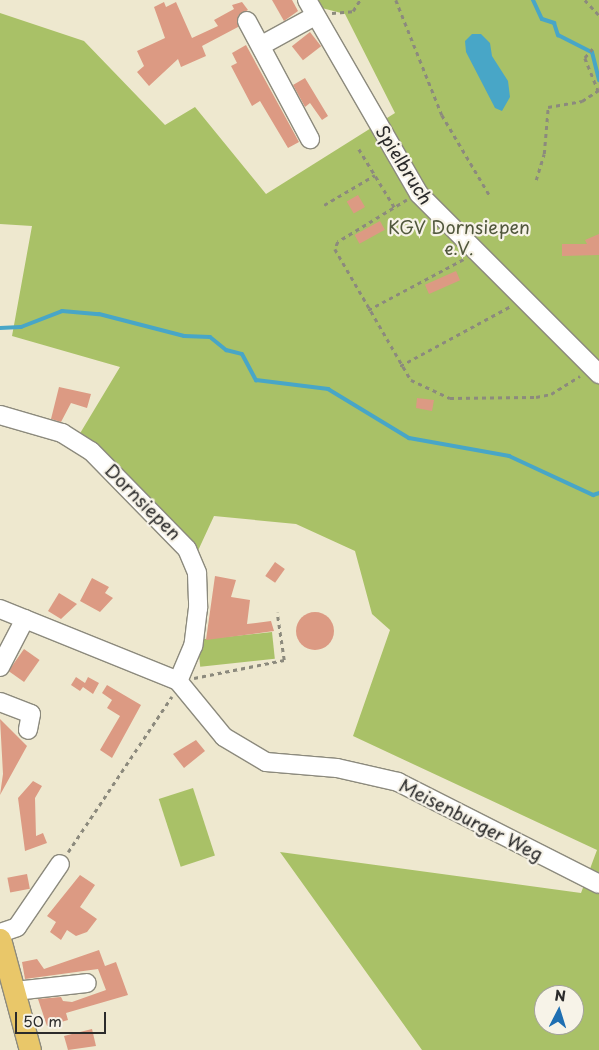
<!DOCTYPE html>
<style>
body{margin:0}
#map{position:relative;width:599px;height:1050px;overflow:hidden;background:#eee8cf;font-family:"Playpen Sans",sans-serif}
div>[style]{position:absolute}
.green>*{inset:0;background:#a9c167;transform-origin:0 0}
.water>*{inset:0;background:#48a6c7}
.stream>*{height:4px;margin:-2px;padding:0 2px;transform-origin:2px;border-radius:2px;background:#48a6c7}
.building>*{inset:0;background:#dc9a83;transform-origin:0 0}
.round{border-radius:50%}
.path>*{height:2.5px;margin-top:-1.25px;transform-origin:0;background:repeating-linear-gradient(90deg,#8c8a7d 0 4px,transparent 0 8px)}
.roads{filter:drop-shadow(1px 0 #8c8a7d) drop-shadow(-1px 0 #8c8a7d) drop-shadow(0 1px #8c8a7d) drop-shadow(0 -1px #8c8a7d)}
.minor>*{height:18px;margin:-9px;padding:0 9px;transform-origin:9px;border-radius:9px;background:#fff}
.major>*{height:21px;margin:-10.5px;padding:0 10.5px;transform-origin:10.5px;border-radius:10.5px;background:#e9c769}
span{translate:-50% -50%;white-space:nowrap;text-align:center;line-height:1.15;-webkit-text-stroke:4.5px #f7f3e8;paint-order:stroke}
.street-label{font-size:18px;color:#2b2b2b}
.park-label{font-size:18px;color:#51583d}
.north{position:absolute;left:534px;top:985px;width:50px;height:50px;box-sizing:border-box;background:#f7f3e8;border:1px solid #a5a39c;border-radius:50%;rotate:5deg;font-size:14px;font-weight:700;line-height:20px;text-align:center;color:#2b2b2b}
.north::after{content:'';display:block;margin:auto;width:18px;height:22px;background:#1f6fb2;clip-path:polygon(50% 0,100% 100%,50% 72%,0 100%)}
.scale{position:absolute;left:15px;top:1012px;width:91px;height:22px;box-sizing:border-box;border:2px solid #2b2b2b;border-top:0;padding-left:6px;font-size:15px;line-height:18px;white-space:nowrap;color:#2b2b2b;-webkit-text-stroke:4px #f7f3e8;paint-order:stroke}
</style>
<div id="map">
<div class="green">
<div style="clip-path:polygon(evenodd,314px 0,599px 0,599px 1050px,422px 1050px,280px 852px,581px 893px,597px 850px,353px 736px,390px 630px,372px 614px,355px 551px,296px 524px,214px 516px,196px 555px,181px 529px,79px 435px,120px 367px,12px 336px,32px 226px,0 224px,0 13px,84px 41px,165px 125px,195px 107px,266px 194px,395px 113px,345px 14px,318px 7px,314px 0,544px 995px,574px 995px,574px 1025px,544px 1025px,544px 995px)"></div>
<div style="left:272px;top:632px;width:27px;height:75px;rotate:84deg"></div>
<div style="left:193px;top:788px;width:71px;height:36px;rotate:72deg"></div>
</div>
<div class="water">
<div style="clip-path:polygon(472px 34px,481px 34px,490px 43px,492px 56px,508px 81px,510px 97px,502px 111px,495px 108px,466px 52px,465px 41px)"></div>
</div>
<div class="stream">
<div style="left:533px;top:0;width:21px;rotate:65deg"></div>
<div style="left:542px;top:19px;width:13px;rotate:18deg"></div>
<div style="left:554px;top:23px;width:13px;rotate:72deg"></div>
<div style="left:558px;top:35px;width:38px;rotate:27deg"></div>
<div style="left:592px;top:52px;width:29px;rotate:76deg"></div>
<div style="left:0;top:328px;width:21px;rotate:-3deg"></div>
<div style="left:21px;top:327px;width:44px;rotate:-21.3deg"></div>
<div style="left:62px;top:311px;width:37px;rotate:5deg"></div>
<div style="left:99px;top:314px;width:88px;rotate:14.5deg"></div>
<div style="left:184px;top:336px;width:26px;rotate:2deg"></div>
<div style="left:210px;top:337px;width:21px;rotate:39deg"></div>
<div style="left:226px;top:350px;width:16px;rotate:14deg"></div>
<div style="left:242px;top:354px;width:30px;rotate:62deg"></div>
<div style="left:256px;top:380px;width:73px;rotate:7.1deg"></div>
<div style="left:328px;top:389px;width:95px;rotate:31.2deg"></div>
<div style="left:409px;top:438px;width:102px;rotate:10.2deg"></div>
<div style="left:509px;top:456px;width:93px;rotate:24.9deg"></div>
<div style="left:593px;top:495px;width:6px;rotate:-18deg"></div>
</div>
<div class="building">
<div style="clip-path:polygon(272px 0,292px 0,298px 11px,284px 21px)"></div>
<div style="clip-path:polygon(164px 2px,166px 7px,176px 2px,192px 38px,218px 26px,214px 20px,234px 9px,232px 5px,242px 2px,248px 10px,238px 16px,238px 27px,202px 46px,206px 56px,181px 67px,178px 59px,149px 86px,137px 72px,144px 66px,137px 51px,165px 38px,154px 7px)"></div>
<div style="left:310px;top:32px;width:18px;height:23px;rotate:52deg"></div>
<div style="clip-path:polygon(246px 45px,299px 142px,288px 148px,260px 101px,252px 106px,231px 66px,237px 63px,232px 53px)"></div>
<div style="clip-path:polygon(305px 78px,328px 116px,322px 120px,310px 103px,305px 107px,293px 85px)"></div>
<div style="left:358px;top:195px;width:14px;height:13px;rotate:60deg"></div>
<div style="left:380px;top:221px;width:10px;height:29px;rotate:61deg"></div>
<div style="clip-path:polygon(599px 234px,599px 255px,562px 256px,562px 244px,587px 244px,585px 240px)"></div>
<div style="left:456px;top:271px;width:10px;height:34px;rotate:66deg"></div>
<div style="clip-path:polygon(59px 387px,91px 394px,87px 408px,71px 403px,61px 422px,51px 419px)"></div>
<div style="clip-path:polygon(417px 398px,434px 400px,432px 411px,416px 408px)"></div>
<div style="left:275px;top:562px;width:12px;height:17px;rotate:35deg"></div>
<div style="clip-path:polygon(215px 576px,236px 580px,231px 597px,250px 600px,247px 624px,271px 621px,274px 631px,206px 640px)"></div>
<div style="clip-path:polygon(92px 578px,109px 587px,105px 593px,113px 598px,100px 612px,80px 601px)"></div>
<div style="clip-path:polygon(59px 593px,77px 604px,61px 619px,48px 611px)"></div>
<div class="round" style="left:296px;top:612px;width:38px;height:38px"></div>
<div style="left:24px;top:649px;width:19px;height:27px;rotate:35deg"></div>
<div style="clip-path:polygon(76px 677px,85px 683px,88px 677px,99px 683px,93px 694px,83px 687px,80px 691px,71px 685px)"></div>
<div style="clip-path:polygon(107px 685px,141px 705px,112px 758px,100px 750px,120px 716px,107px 708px,112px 700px,102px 693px)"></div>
<div style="clip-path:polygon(0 719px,27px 746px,0 795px,3px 774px)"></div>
<div style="clip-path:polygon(196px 740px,205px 751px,184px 768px,173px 754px)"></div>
<div style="clip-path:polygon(33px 781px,42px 786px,35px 798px,36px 836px,43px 833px,47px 843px,25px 851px,18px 798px)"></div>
<div style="left:27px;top:874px;width:15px;height:20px;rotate:79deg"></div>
<div style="clip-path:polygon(80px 875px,95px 885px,80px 907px,97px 919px,87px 932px,76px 936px,67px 930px,61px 940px,50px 932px,56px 922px,47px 916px)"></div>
<div style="clip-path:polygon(99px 950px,105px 966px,116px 962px,128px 995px,66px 1013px,68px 1020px,47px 1026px,38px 999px,61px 997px,63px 1001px,72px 1002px,106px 990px,98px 969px,25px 979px,22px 962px,37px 959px,44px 969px)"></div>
<div style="clip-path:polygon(92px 1029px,96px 1046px,68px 1050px,64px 1036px)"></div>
</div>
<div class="path">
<div style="left:396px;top:0;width:124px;rotate:68.2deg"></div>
<div style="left:442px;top:115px;width:94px;rotate:59.3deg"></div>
<div style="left:585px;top:0;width:21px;rotate:47deg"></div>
<div style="left:332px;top:13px;width:21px;rotate:-5deg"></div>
<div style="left:353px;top:11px;width:13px;rotate:-58deg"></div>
<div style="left:593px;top:49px;width:12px;rotate:132deg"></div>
<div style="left:585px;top:58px;width:35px;rotate:68deg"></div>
<div style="left:359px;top:149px;width:69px;rotate:58.6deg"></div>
<div style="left:536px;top:180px;width:27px;rotate:-73deg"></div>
<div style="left:544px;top:154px;width:47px;rotate:-85.1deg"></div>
<div style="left:548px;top:107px;width:35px;rotate:-10deg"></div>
<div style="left:582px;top:101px;width:20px;rotate:-33deg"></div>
<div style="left:407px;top:200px;width:81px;rotate:148.7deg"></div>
<div style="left:338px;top:242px;width:8px;rotate:113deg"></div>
<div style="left:335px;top:249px;width:151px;rotate:59.9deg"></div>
<div style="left:411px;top:380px;width:43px;rotate:24.8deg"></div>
<div style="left:450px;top:398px;width:86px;rotate:-0.7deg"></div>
<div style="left:536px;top:397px;width:15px;rotate:-11deg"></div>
<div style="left:551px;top:394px;width:34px;rotate:-32deg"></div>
<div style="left:324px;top:205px;width:59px;rotate:-30.5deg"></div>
<div style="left:368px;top:310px;width:109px;rotate:-28deg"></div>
<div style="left:400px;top:366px;width:126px;rotate:-28.4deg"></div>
<div style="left:194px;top:678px;width:92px;rotate:-11.3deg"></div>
<div style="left:284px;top:660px;width:48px;rotate:-98.5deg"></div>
<div style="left:68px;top:852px;width:187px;rotate:-56.3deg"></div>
</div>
<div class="roads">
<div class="minor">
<div style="left:307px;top:0;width:224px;rotate:60deg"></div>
<div style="left:419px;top:194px;width:255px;rotate:45deg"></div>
<div style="left:247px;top:21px;width:134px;rotate:61.9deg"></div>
<div style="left:262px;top:45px;width:60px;rotate:-28.7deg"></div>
<div style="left:0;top:415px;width:65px;rotate:16.2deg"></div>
<div style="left:62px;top:433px;width:34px;rotate:32deg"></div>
<div style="left:91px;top:451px;width:137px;rotate:45.6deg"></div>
<div style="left:187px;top:549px;width:26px;rotate:67deg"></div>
<div style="left:197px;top:573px;width:35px;rotate:88deg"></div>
<div style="left:198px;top:608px;width:38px;rotate:97deg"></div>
<div style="left:193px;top:646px;width:38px;rotate:113deg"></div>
<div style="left:0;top:609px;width:192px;rotate:22deg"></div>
<div style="left:178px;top:681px;width:72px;rotate:50.6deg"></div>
<div style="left:224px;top:737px;width:49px;rotate:30.8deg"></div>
<div style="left:266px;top:762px;width:71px;rotate:4.8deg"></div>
<div style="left:337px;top:768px;width:63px;rotate:12.9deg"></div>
<div style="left:398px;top:782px;width:225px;rotate:26.9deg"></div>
<div style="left:0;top:667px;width:54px;rotate:-62.5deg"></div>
<div style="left:0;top:702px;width:33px;rotate:21deg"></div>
<div style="left:31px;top:714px;width:16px;rotate:101deg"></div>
<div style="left:0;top:933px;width:18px;rotate:-19deg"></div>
<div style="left:17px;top:927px;width:76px;rotate:-55.7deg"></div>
<div style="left:15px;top:991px;width:72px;rotate:-6.3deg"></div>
</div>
<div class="major">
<div style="left:0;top:939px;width:115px;rotate:74.9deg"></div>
</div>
</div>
<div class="street-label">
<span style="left:404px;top:165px;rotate:58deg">Spielbruch</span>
<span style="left:143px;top:502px;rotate:45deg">Dornsiepen</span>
<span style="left:471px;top:820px;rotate:27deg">Meisenburger Weg</span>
</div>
<div class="park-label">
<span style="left:459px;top:238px">KGV Dornsiepen<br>e.V.</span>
</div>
<div class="north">N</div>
<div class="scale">50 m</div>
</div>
